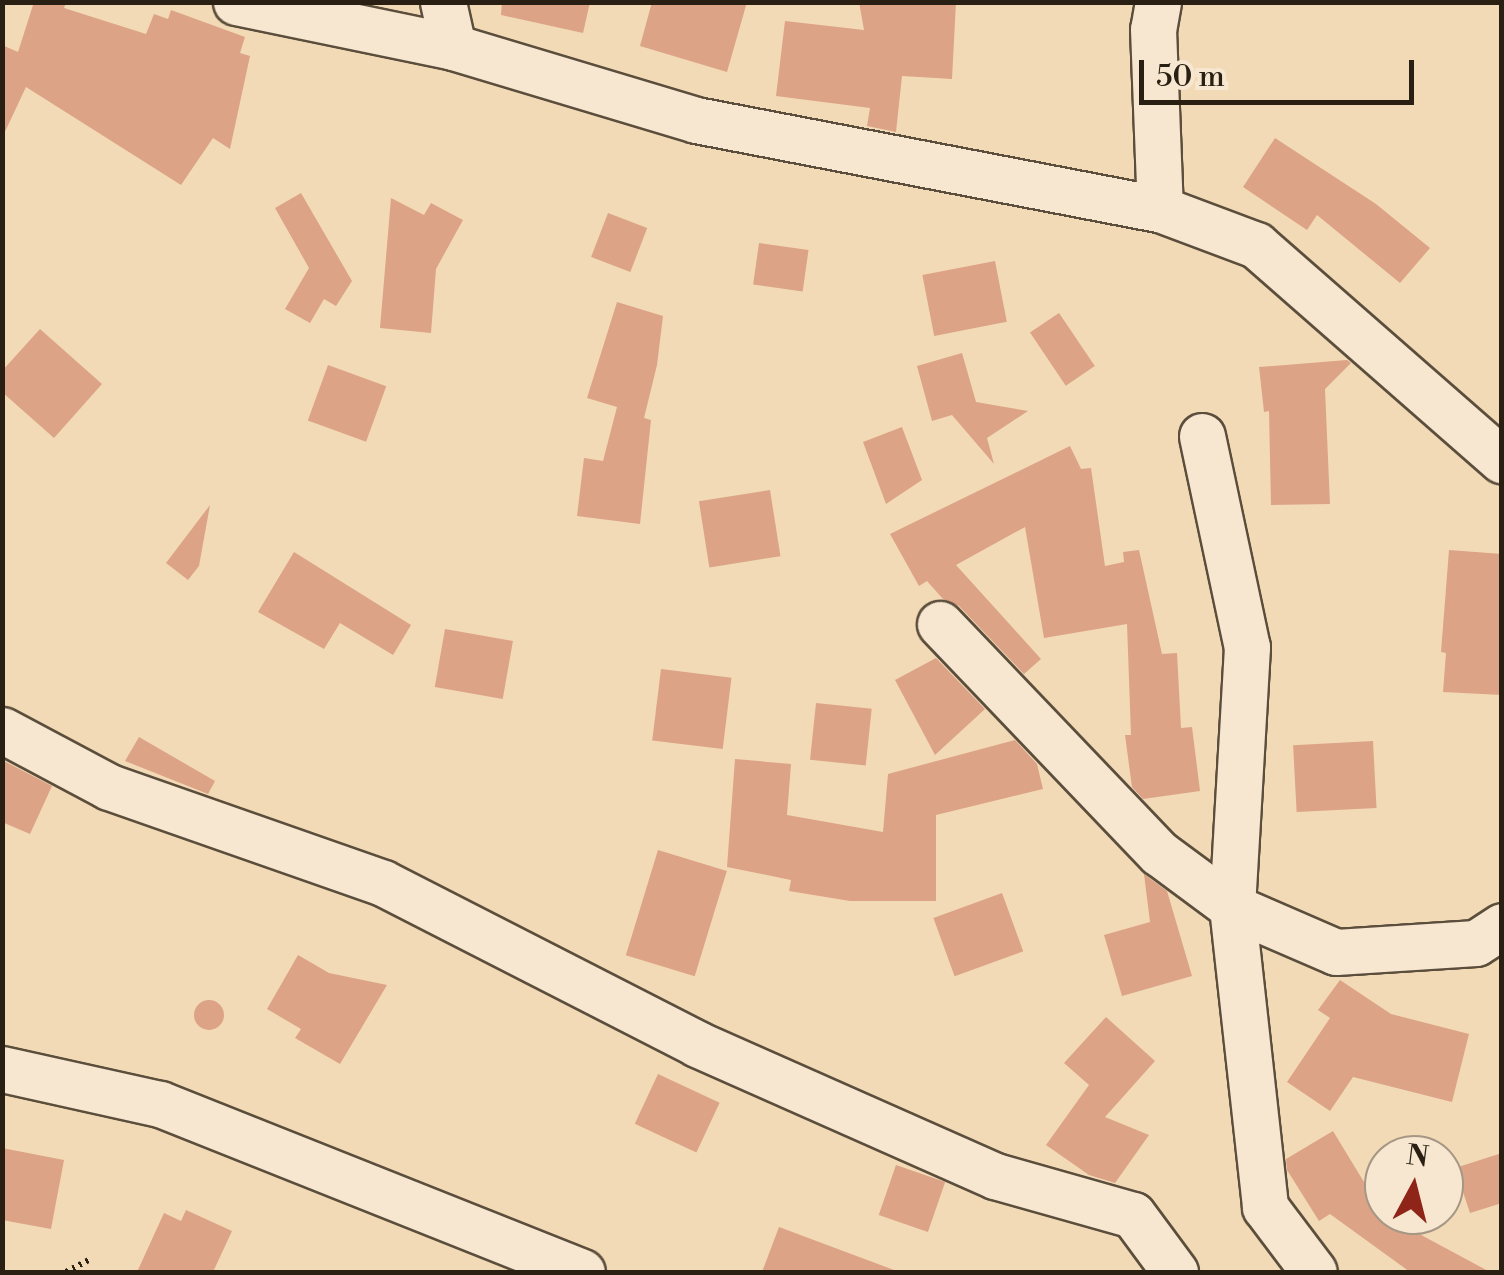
<!DOCTYPE html>
<style>
body{margin:0}
#map{position:relative;width:1504px;height:1275px;overflow:hidden;background:#f2dab6;font-family:"Libre Bodoni",serif}
div>[style]{position:absolute}
.building>*{inset:0;background:#dca387;transform-origin:0 0}
.round{border-radius:50%}
.path>*{height:6px;margin-top:-3px;transform-origin:0;background:repeating-linear-gradient(90deg,#292013 0 2.5px,transparent 0 7.5px)}
.roads{filter:drop-shadow(2px 0 #5b4e3c) drop-shadow(-2px 0 #5b4e3c) drop-shadow(0 2px #5b4e3c) drop-shadow(0 -2px #5b4e3c)}
.minor>*{height:45px;margin:-22.5px;padding:0 22.5px;transform-origin:22.5px;border-radius:22.5px;background:#f7e7d0}
span{translate:-50% -50%;white-space:nowrap;text-align:center;line-height:1.15;-webkit-text-stroke:10px #f7e7d0;paint-order:stroke}
.frame{position:absolute;inset:0;border:5px solid #292013;pointer-events:none}
.north{position:absolute;left:1364px;top:1135px;width:100px;height:100px;box-sizing:border-box;background:#f7e7d0;border:2px solid #a59784;border-radius:50%;rotate:7deg;font-size:28px;font-weight:700;line-height:40px;text-align:center;color:#292013}
.north::after{content:'';display:block;margin:auto;width:35px;height:45px;background:#8f2418;clip-path:polygon(50% 0,100% 100%,50% 72%,0 100%)}
.scale{position:absolute;left:1139px;top:60px;width:275px;height:45px;box-sizing:border-box;border:5px solid #292013;border-top:0;padding-left:12px;font-size:30px;line-height:35px;white-space:nowrap;color:#292013;-webkit-text-stroke:8px #f7e7d0;paint-order:stroke}
</style>
<div id="map">
<div class="building">
<div style="clip-path:polygon(34px 2px,66px 2px,64px 8px,146px 34px,154px 14px,168px 19px,171px 10px,245px 37px,240px 53px,250px 56px,230px 149px,213px 138px,181px 185px,26px 87px,2px 138px,2px 45px,18px 52px)"></div>
<div style="clip-path:polygon(502px 2px,590px 2px,583px 33px,501px 15px)"></div>
<div style="clip-path:polygon(652px 2px,747px 2px,727px 72px,640px 46px)"></div>
<div style="clip-path:polygon(859px 2px,956px 2px,952px 79px,902px 76px,896px 132px,867px 126px,870px 108px,776px 96px,785px 21px,864px 30px)"></div>
<div style="clip-path:polygon(1275px 138px,1376px 204px,1430px 248px,1400px 283px,1317px 215px,1307px 230px,1243px 187px)"></div>
<div style="clip-path:polygon(301px 193px,352px 281px,336px 306px,324px 299px,310px 323px,285px 309px,309px 268px,275px 208px)"></div>
<div style="clip-path:polygon(391px 198px,424px 215px,431px 203px,463px 220px,436px 269px,431px 333px,380px 328px)"></div>
<div style="left:608px;top:213px;width:42px;height:47px;rotate:21deg"></div>
<div style="left:759px;top:243px;width:50px;height:42px;rotate:8deg"></div>
<div style="left:995px;top:261px;width:62px;height:74px;rotate:79deg"></div>
<div style="clip-path:polygon(617px 302px,663px 316px,657px 365px,644px 418px,651px 420px,640px 524px,577px 516px,584px 458px,603px 461px,617px 407px,587px 398px)"></div>
<div style="left:1059px;top:313px;width:64px;height:35px;rotate:56deg"></div>
<div style="clip-path:polygon(40px 329px,102px 384px,54px 438px,2px 392px,2px 371px)"></div>
<div style="clip-path:polygon(962px 353px,976px 402px,1028px 411px,987px 438px,994px 464px,952px 415px,932px 421px,917px 366px)"></div>
<div style="clip-path:polygon(1347px 360px,1351px 363px,1325px 389px,1330px 504px,1271px 505px,1269px 411px,1264px 412px,1259px 367px)"></div>
<div style="left:328px;top:365px;width:62px;height:59px;rotate:20deg"></div>
<div style="clip-path:polygon(902px 427px,922px 480px,886px 504px,863px 442px)"></div>
<div style="clip-path:polygon(1070px 446px,1081px 469px,1091px 468px,1105px 566px,1124px 562px,1123px 552px,1139px 550px,1162px 654px,1177px 653px,1181px 728px,1192px 727px,1200px 791px,1143px 799px,1132px 787px,1125px 735px,1131px 735px,1127px 624px,1044px 638px,1025px 527px,956px 565px,1041px 659px,1024px 674px,959px 606px,943px 599px,927px 581px,919px 586px,890px 534px)"></div>
<div style="left:770px;top:490px;width:67px;height:72px;rotate:81deg"></div>
<div style="clip-path:polygon(210px 505px,199px 566px,188px 580px,166px 563px)"></div>
<div style="clip-path:polygon(1449px 550px,1502px 554px,1502px 695px,1443px 692px,1446px 653px,1441px 652px)"></div>
<div style="clip-path:polygon(294px 552px,411px 625px,393px 655px,340px 623px,324px 649px,258px 612px)"></div>
<div style="left:445px;top:629px;width:69px;height:59px;rotate:10deg"></div>
<div style="clip-path:polygon(936px 658px,985px 709px,935px 755px,895px 680px)"></div>
<div style="left:661px;top:669px;width:71px;height:72px;rotate:7deg"></div>
<div style="left:816px;top:703px;width:56px;height:57px;rotate:6deg"></div>
<div style="clip-path:polygon(139px 737px,215px 781px,208px 794px,125px 761px)"></div>
<div style="clip-path:polygon(1015px 740px,1037px 764px,1043px 789px,936px 815px,936px 901px,850px 901px,789px 891px,791px 880px,727px 867px,735px 759px,791px 764px,787px 815px,883px 832px,888px 774px)"></div>
<div style="left:1373px;top:741px;width:67px;height:80px;rotate:87deg"></div>
<div style="clip-path:polygon(2px 760px,52px 786px,30px 834px,2px 822px)"></div>
<div style="left:658px;top:850px;width:72px;height:110px;rotate:17deg"></div>
<div style="clip-path:polygon(1144px 874px,1167px 891px,1192px 976px,1122px 996px,1104px 935px,1150px 922px)"></div>
<div style="left:1002px;top:893px;width:62px;height:73px;rotate:70deg"></div>
<div style="clip-path:polygon(298px 955px,329px 973px,387px 985px,340px 1064px,295px 1038px,301px 1029px,267px 1009px)"></div>
<div style="clip-path:polygon(1340px 980px,1391px 1014px,1469px 1034px,1452px 1102px,1353px 1077px,1330px 1111px,1287px 1082px,1330px 1018px,1318px 1010px)"></div>
<div class="round" style="left:194px;top:1000px;width:30px;height:30px"></div>
<div style="clip-path:polygon(1106px 1017px,1155px 1061px,1105px 1117px,1149px 1135px,1115px 1183px,1089px 1175px,1046px 1145px,1089px 1085px,1064px 1063px)"></div>
<div style="left:658px;top:1074px;width:68px;height:55px;rotate:25deg"></div>
<div style="clip-path:polygon(1333px 1131px,1384px 1215px,1490px 1272px,1410px 1272px,1330px 1214px,1319px 1221px,1287px 1170px,1286px 1159px)"></div>
<div style="clip-path:polygon(2px 1148px,64px 1160px,51px 1229px,2px 1220px)"></div>
<div style="clip-path:polygon(1502px 1153px,1502px 1203px,1470px 1213px,1455px 1168px)"></div>
<div style="left:896px;top:1165px;width:52px;height:53px;rotate:19deg"></div>
<div style="clip-path:polygon(186px 1210px,232px 1231px,213px 1272px,137px 1272px,164px 1213px,181px 1221px)"></div>
<div style="clip-path:polygon(779px 1227px,894px 1270px,893px 1272px,762px 1272px)"></div>
</div>
<div class="path">
<div style="left:66px;top:1272px;width:26px;rotate:-28deg"></div>
</div>
<div class="roads">
<div class="minor">
<div style="left:236px;top:2px;width:222px;rotate:11.7deg"></div>
<div style="left:453px;top:47px;width:254px;rotate:16.7deg"></div>
<div style="left:696px;top:120px;width:472px;rotate:10.9deg"></div>
<div style="left:1160px;top:209px;width:103px;rotate:20.6deg"></div>
<div style="left:1256px;top:245px;width:327px;rotate:41.2deg"></div>
<div style="left:443px;top:2px;width:46px;rotate:77.5deg"></div>
<div style="left:1158px;top:2px;width:27px;rotate:100deg"></div>
<div style="left:1153px;top:29px;width:180px;rotate:87.8deg"></div>
<div style="left:1202px;top:436px;width:216px;rotate:78deg"></div>
<div style="left:1247px;top:647px;width:260px;rotate:93.3deg"></div>
<div style="left:1232px;top:907px;width:302px;rotate:83.7deg"></div>
<div style="left:1265px;top:1207px;width:81px;rotate:53deg"></div>
<div style="left:940px;top:624px;width:317px;rotate:46.3deg"></div>
<div style="left:1159px;top:853px;width:91px;rotate:36.5deg"></div>
<div style="left:1232px;top:907px;width:113px;rotate:23.4deg"></div>
<div style="left:1336px;top:952px;width:140px;rotate:-3.7deg"></div>
<div style="left:1476px;top:943px;width:31px;rotate:-33deg"></div>
<div style="left:2px;top:730px;width:121px;rotate:28deg"></div>
<div style="left:109px;top:787px;width:290px;rotate:19.3deg"></div>
<div style="left:383px;top:883px;width:353px;rotate:27.1deg"></div>
<div style="left:697px;top:1044px;width:326px;rotate:23.9deg"></div>
<div style="left:995px;top:1176px;width:143px;rotate:15.8deg"></div>
<div style="left:1133px;top:1215px;width:71px;rotate:53.6deg"></div>
<div style="left:2px;top:1069px;width:162px;rotate:12.5deg"></div>
<div style="left:160px;top:1104px;width:454px;rotate:21.7deg"></div>
</div>
</div>
<div class="frame"></div>
<div class="north">N</div>
<div class="scale">50 m</div>
</div>
